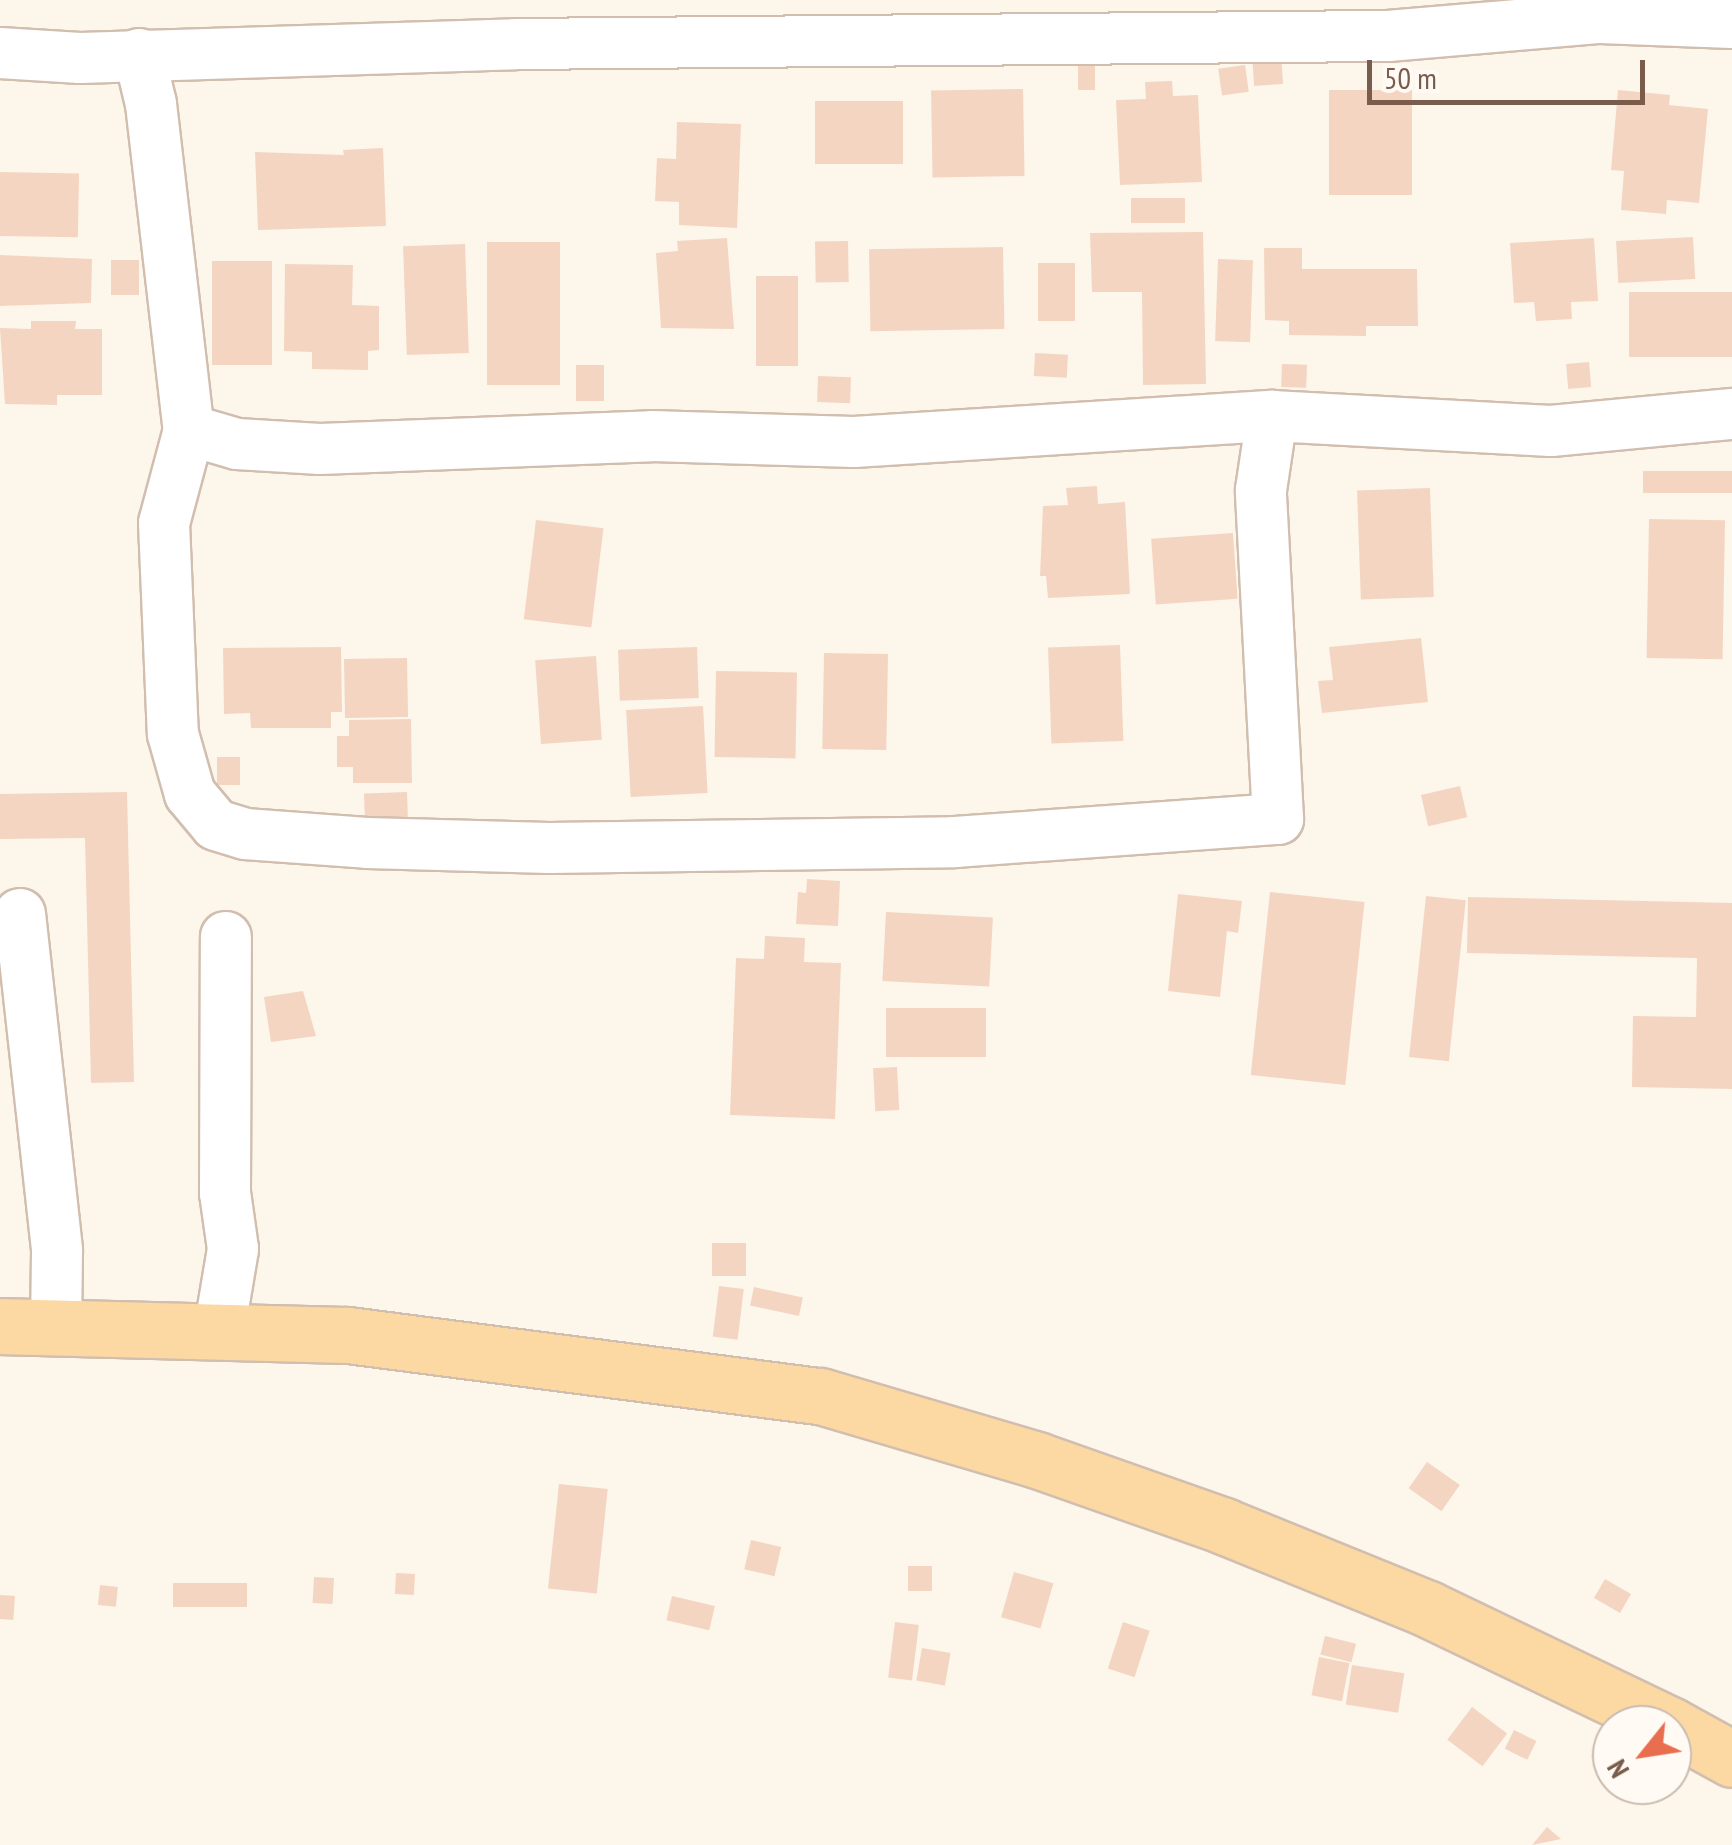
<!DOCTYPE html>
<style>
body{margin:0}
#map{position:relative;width:1732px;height:1845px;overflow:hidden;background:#fdf6eb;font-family:"PT Sans Narrow",sans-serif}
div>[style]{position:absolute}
.building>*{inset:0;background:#f4d5c2;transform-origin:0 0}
.roads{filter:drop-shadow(2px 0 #d1beaf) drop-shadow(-2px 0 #d1beaf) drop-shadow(0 2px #d1beaf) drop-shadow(0 -2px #d1beaf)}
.minor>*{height:50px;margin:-25px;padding:0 25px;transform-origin:25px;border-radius:25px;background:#fff}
.major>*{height:55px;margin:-27.5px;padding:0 27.5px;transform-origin:27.5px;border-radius:27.5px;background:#fcd9a3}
span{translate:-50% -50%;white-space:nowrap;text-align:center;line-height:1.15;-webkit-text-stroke:9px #fffaf3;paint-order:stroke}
.north{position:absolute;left:1592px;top:1705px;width:100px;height:100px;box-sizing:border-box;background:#fffaf3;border:2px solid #cabbb0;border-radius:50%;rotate:240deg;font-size:28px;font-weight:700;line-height:40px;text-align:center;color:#7a5c4c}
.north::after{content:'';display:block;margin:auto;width:35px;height:45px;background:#e96e4f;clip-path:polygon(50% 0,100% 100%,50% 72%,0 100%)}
.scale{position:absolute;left:1367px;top:60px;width:278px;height:45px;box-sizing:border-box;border:5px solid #7a5c4c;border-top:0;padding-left:12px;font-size:30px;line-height:35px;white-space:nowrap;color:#7a5c4c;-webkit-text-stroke:8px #fffaf3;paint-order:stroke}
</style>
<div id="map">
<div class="building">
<div style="left:1281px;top:54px;width:30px;height:29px;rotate:86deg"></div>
<div style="left:1078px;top:60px;width:17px;height:30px"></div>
<div style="left:1245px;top:65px;width:27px;height:27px;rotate:82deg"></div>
<div style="clip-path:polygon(1172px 81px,1173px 96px,1198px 95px,1202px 182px,1120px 185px,1116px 100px,1146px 99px,1145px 82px)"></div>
<div style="left:1023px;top:89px;width:87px;height:92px;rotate:89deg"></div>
<div style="left:1412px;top:90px;width:105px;height:83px;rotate:90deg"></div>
<div style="clip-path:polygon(1618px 90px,1670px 95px,1669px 105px,1708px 109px,1699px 203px,1667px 200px,1666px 214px,1621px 210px,1624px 171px,1611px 170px)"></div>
<div style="left:815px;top:101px;width:88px;height:63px"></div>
<div style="clip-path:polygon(677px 122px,741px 124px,737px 228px,679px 225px,679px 202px,655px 201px,657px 158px,676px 159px)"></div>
<div style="clip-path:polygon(383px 148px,386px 226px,258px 230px,255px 152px,344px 155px,343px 150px)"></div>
<div style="left:0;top:172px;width:79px;height:64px;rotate:1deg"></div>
<div style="left:1131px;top:198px;width:54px;height:25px"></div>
<div style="clip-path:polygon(1203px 232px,1206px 384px,1143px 385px,1142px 292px,1092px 292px,1090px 233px)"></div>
<div style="left:1693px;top:237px;width:42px;height:77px;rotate:87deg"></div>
<div style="clip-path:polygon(727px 238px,734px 329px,661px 328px,656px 253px,678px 251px,677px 241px)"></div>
<div style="clip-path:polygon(1594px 238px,1598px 301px,1571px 302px,1572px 319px,1536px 321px,1534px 302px,1514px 303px,1510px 243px)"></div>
<div style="left:848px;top:241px;width:41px;height:33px;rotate:89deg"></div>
<div style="left:487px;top:242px;width:73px;height:143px"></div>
<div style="left:465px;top:244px;width:109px;height:62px;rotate:88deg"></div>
<div style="left:1003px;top:247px;width:82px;height:134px;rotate:89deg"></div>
<div style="clip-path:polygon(1264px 248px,1302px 248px,1302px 269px,1417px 269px,1418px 326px,1366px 326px,1366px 336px,1289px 335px,1289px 321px,1265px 320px)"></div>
<div style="clip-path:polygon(0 255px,92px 259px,91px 303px,0 306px)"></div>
<div style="left:1218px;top:259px;width:35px;height:82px;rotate:2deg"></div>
<div style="left:111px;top:260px;width:28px;height:35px"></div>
<div style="left:212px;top:261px;width:60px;height:104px"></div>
<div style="left:1038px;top:263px;width:37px;height:58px"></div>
<div style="clip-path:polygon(285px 264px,353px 265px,352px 305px,379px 306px,379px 350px,368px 351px,368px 370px,312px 369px,312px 352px,284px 351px)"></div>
<div style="left:756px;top:276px;width:42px;height:90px"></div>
<div style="left:1732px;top:292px;width:65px;height:103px;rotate:90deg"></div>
<div style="clip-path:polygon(31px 321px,76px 321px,75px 329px,102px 329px,102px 395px,57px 395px,57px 405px,5px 404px,0 328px,31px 329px)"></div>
<div style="left:1035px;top:353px;width:33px;height:23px;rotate:3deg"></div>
<div style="left:1589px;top:362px;width:25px;height:23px;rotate:85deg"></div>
<div style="left:1282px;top:364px;width:25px;height:23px;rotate:2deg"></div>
<div style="left:576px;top:365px;width:28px;height:36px"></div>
<div style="left:818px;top:376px;width:33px;height:26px;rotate:2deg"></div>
<div style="left:1732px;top:471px;width:22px;height:89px;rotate:90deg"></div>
<div style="clip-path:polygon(1097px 486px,1098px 504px,1125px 502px,1130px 594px,1048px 598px,1046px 576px,1040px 576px,1043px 506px,1068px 505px,1066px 488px)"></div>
<div style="left:1430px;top:488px;width:109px;height:73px;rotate:88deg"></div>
<div style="left:1649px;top:519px;width:76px;height:139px;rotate:1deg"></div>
<div style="left:536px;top:520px;width:68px;height:100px;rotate:7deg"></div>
<div style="left:1233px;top:533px;width:66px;height:82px;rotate:86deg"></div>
<div style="clip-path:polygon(1421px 638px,1428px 702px,1322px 713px,1318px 681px,1333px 680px,1329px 647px)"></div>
<div style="left:1120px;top:645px;width:96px;height:72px;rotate:88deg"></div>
<div style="clip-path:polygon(341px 647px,342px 712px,331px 712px,331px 728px,251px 728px,250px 713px,224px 714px,223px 648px)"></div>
<div style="left:697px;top:647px;width:51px;height:79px;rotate:88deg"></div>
<div style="left:824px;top:653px;width:64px;height:96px;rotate:1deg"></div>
<div style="left:596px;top:656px;width:84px;height:61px;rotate:86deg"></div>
<div style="left:407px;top:658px;width:59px;height:63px;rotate:89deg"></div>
<div style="left:716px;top:671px;width:81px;height:86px;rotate:1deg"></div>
<div style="left:703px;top:706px;width:87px;height:77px;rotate:87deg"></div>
<div style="clip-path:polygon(411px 719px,412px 783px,353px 783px,353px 767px,337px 767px,337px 736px,349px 736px,349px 720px)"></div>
<div style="left:217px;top:757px;width:23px;height:28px"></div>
<div style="left:1460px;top:786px;width:32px;height:40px;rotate:77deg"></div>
<div style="clip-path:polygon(127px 792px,134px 1082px,91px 1083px,85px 838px,0 839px,0 794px)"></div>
<div style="left:407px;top:792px;width:32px;height:43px;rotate:88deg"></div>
<div style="clip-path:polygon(807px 879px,840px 881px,838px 926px,796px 924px,798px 892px,806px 893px)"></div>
<div style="left:1270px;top:892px;width:95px;height:184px;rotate:6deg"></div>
<div style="clip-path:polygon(1178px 894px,1242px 901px,1238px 933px,1227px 931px,1220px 997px,1168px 991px)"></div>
<div style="left:1426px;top:896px;width:40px;height:162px;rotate:6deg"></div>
<div style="clip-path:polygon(1468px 897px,1732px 903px,1732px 1089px,1632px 1087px,1633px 1016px,1696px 1017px,1697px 958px,1467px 953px)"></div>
<div style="left:886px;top:912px;width:107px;height:69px;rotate:3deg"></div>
<div style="clip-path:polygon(765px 936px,805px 938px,804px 962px,841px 963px,835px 1119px,730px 1115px,736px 958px,764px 959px)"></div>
<div style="clip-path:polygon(303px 991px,316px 1036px,271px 1042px,264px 997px)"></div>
<div style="left:886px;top:1008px;width:100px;height:49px"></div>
<div style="left:897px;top:1067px;width:43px;height:24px;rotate:87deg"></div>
<div style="left:712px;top:1243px;width:34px;height:33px"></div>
<div style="left:719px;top:1286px;width:25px;height:51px;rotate:7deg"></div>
<div style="left:754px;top:1287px;width:50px;height:19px;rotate:12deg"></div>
<div style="left:1427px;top:1462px;width:40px;height:32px;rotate:35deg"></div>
<div style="left:559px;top:1484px;width:49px;height:105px;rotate:6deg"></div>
<div style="left:751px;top:1540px;width:31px;height:30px;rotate:13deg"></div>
<div style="left:908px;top:1566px;width:24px;height:25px"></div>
<div style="left:1014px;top:1572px;width:41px;height:47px;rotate:16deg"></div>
<div style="left:396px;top:1573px;width:19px;height:21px;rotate:3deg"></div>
<div style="left:314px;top:1577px;width:20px;height:26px;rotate:3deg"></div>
<div style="left:1605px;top:1579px;width:30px;height:22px;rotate:30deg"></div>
<div style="left:247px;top:1583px;width:24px;height:74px;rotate:90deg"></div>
<div style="left:100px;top:1585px;width:18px;height:20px;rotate:6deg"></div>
<div style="left:0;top:1595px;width:15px;height:24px;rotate:4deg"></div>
<div style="left:672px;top:1596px;width:44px;height:25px;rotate:13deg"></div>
<div style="left:895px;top:1622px;width:24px;height:56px;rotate:7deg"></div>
<div style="left:1123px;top:1622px;width:28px;height:49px;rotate:18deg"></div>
<div style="left:1325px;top:1636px;width:32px;height:19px;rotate:14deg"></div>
<div style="left:922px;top:1648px;width:29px;height:33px;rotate:10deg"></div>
<div style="left:1319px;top:1657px;width:31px;height:39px;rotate:11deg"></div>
<div style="left:1352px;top:1665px;width:53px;height:40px;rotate:9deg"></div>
<div style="left:1472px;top:1707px;width:44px;height:41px;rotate:37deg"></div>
<div style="left:1514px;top:1730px;width:25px;height:21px;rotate:26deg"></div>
<div style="clip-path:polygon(1547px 1827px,1561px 1839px,1532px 1845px)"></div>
</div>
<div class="roads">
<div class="minor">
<div style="left:0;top:53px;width:80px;rotate:3.6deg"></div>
<div style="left:80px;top:58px;width:436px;rotate:-1.8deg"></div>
<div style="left:516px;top:44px;width:872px;rotate:-0.53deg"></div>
<div style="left:1388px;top:36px;width:213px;rotate:-4.9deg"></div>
<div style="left:1600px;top:18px;width:132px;rotate:2.2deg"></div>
<div style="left:139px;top:54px;width:51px;rotate:76.5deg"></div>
<div style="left:151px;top:104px;width:328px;rotate:83.4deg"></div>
<div style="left:189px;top:430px;width:96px;rotate:105deg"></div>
<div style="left:164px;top:523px;width:211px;rotate:87.6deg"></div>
<div style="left:173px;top:734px;width:62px;rotate:74.2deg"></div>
<div style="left:190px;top:794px;width:40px;rotate:50deg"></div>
<div style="left:216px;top:825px;width:30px;rotate:17deg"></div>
<div style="left:245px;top:834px;width:122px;rotate:4.2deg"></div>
<div style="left:367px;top:843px;width:182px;rotate:1.6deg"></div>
<div style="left:549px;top:848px;width:406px;rotate:-0.8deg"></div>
<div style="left:955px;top:842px;width:324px;rotate:-4.1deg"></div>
<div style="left:1278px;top:819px;width:329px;rotate:-93deg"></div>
<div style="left:1261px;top:490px;width:75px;rotate:-81.5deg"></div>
<div style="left:189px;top:430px;width:50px;rotate:16.3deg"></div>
<div style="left:237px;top:444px;width:83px;rotate:3.4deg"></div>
<div style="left:320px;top:449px;width:332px;rotate:-2.2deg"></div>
<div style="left:652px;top:436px;width:202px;rotate:1.7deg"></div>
<div style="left:854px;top:442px;width:419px;rotate:-3.6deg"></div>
<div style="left:1272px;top:416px;width:279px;rotate:3.1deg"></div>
<div style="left:1551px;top:431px;width:182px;rotate:-5.4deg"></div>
<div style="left:20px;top:914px;width:339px;rotate:83.7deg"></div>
<div style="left:57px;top:1251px;width:77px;rotate:90.7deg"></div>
<div style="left:219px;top:1332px;width:84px;rotate:-80.4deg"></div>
<div style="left:233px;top:1249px;width:57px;rotate:-98.1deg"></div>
<div style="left:225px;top:1193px;width:256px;rotate:-89.8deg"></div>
</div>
<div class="major">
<div style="left:0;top:1326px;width:348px;rotate:1.5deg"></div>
<div style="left:348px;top:1335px;width:476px;rotate:7.4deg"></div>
<div style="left:820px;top:1396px;width:226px;rotate:16.4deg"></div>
<div style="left:1037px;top:1460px;width:198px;rotate:19.4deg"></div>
<div style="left:1224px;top:1526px;width:220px;rotate:22.1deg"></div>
<div style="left:1428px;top:1609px;width:268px;rotate:25.6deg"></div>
<div style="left:1672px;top:1726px;width:68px;rotate:28.8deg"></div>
</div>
</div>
<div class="north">N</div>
<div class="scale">50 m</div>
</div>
